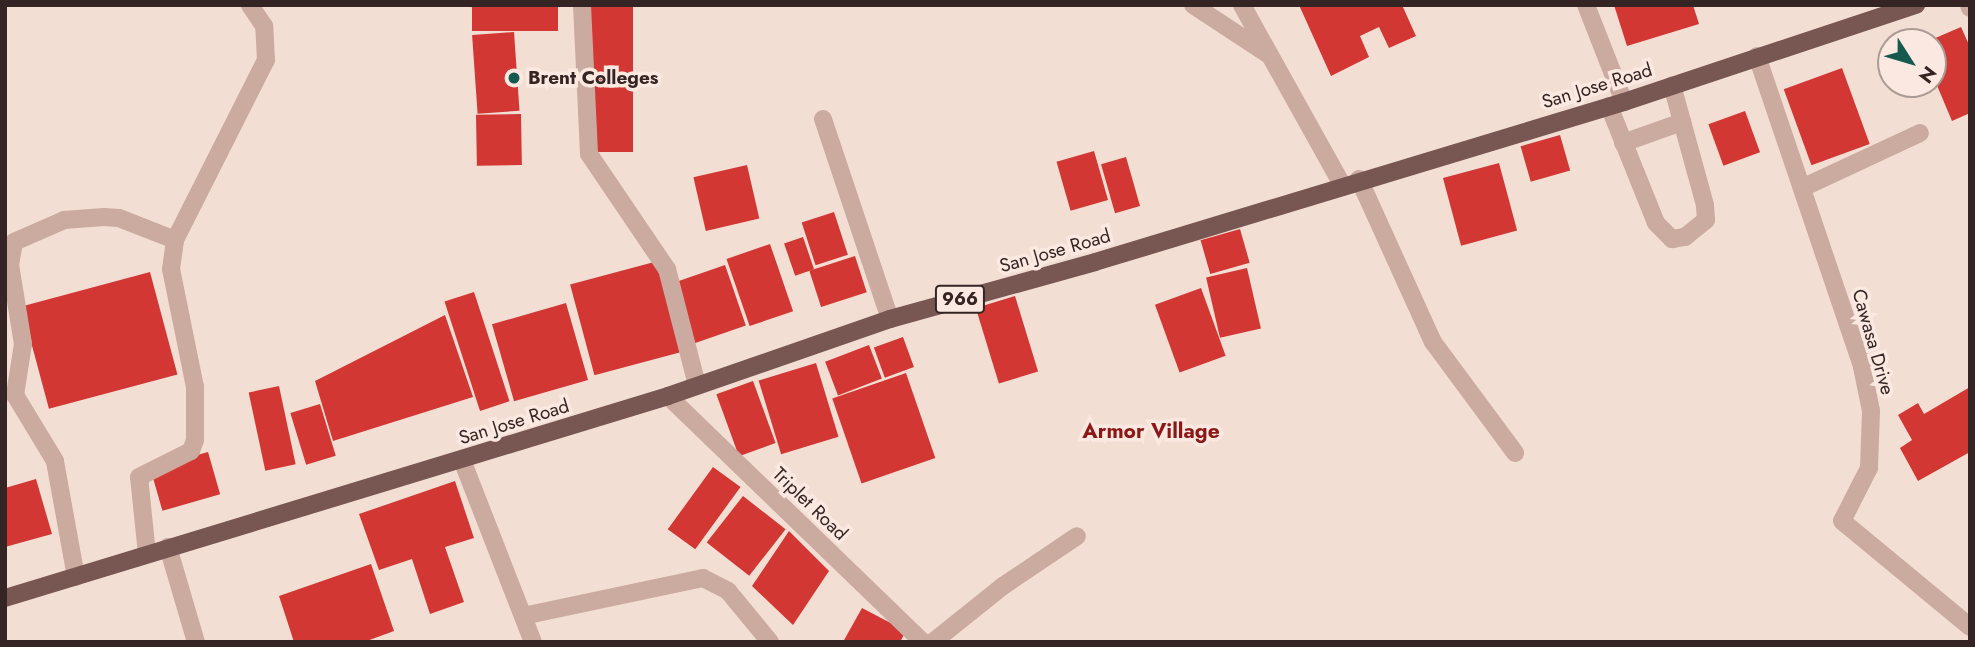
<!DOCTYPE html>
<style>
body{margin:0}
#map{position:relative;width:1975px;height:647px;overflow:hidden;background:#f3ded4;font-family:Jost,sans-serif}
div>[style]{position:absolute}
.building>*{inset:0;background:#d23733;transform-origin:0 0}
.minor>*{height:18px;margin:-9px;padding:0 9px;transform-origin:9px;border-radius:9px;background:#cbaaa0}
.major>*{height:18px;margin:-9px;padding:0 9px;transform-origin:9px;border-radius:9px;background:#785753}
.dots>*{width:19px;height:19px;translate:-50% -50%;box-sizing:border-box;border:4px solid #fbe9e1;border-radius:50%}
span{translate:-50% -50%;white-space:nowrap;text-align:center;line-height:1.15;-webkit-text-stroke:7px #fbe9e1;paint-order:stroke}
.shield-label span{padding:2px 5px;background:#fbe9e1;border:2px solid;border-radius:5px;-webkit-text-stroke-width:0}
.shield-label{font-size:18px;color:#342524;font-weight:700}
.poi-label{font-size:19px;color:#342524;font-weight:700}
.left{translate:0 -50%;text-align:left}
.street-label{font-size:19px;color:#342524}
.neighbourhood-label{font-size:21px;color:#8b1816;font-weight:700}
.frame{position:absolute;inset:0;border:7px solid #342524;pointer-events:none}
.north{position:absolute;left:1877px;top:28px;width:70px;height:70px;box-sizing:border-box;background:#fbe9e1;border:2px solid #ab9b95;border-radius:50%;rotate:127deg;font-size:19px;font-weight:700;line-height:28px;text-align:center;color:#342524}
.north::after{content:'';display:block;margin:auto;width:24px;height:32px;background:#16594f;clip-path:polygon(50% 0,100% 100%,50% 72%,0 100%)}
</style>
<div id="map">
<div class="building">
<div style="left:472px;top:5px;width:86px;height:26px"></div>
<div style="left:588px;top:5px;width:45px;height:147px"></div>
<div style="clip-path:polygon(1299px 5px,1402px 5px,1416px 36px,1389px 48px,1379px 27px,1360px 36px,1369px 57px,1331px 76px)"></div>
<div style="clip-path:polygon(1614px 5px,1693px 5px,1699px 24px,1627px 46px)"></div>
<div style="clip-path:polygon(1961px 27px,1970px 47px,1970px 113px,1952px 121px,1933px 76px,1933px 42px,1926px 42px)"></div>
<div style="left:514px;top:32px;width:79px;height:42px;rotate:86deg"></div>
<div style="left:1842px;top:68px;width:81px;height:62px;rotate:70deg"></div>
<div style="left:1745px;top:111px;width:44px;height:39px;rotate:70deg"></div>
<div style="left:521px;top:114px;width:51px;height:45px;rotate:89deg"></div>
<div style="left:1560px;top:135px;width:37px;height:41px;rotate:74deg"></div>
<div style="left:1094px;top:151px;width:51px;height:39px;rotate:74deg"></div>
<div style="left:1126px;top:157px;width:51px;height:26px;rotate:74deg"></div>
<div style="left:1499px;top:163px;width:70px;height:58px;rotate:75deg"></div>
<div style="left:747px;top:165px;width:55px;height:55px;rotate:77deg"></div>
<div style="left:834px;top:212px;width:45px;height:34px;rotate:72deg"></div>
<div style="left:1240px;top:229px;width:35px;height:41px;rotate:74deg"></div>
<div style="left:803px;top:237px;width:34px;height:20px;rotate:71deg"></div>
<div style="left:770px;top:244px;width:71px;height:46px;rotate:71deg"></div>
<div style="left:855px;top:256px;width:38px;height:48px;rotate:72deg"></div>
<div style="left:658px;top:261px;width:94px;height:91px;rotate:75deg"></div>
<div style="left:725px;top:265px;width:64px;height:55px;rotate:71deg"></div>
<div style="left:1247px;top:268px;width:62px;height:42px;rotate:77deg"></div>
<div style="left:150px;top:272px;width:106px;height:133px;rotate:75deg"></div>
<div style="left:1201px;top:288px;width:72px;height:49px;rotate:70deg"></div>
<div style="left:474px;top:292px;width:115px;height:31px;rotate:72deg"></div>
<div style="left:1015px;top:296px;width:79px;height:41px;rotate:73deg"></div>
<div style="left:566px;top:303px;width:80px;height:77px;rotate:74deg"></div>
<div style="clip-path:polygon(445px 315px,473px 397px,333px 441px,315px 381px)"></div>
<div style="left:903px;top:337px;width:32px;height:31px;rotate:70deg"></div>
<div style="left:869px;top:345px;width:36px;height:47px;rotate:69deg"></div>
<div style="left:816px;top:363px;width:77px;height:60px;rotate:73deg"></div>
<div style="left:906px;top:373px;width:90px;height:78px;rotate:71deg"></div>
<div style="left:753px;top:381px;width:66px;height:39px;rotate:70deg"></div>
<div style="left:279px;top:386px;width:80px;height:31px;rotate:78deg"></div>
<div style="clip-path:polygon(1970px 387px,1970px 452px,1918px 481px,1900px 448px,1912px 440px,1898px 415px,1918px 403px,1924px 414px)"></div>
<div style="left:320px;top:404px;width:54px;height:31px;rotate:73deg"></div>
<div style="left:208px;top:452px;width:44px;height:60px;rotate:74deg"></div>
<div style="left:713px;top:467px;width:34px;height:77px;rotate:36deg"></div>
<div style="clip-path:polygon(36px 479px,52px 534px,5px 547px,5px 488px)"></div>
<div style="clip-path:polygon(455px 481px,474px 538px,445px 547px,464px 602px,430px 614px,412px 559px,379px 570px,359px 514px)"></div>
<div style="left:743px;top:496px;width:54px;height:59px;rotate:38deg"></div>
<div style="clip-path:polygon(789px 531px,829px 571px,793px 625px,752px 586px)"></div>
<div style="clip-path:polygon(371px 564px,394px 631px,364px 642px,294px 642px,279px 596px)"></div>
<div style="clip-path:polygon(862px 608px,906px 631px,900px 642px,843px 642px)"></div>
</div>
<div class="minor">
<div style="left:582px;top:5px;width:149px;rotate:87.3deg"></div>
<div style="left:589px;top:154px;width:139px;rotate:55.9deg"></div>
<div style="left:667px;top:269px;width:120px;rotate:75.5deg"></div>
<div style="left:1193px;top:5px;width:91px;rotate:33.3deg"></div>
<div style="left:1242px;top:5px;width:206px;rotate:60.9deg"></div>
<div style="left:1586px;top:5px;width:104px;rotate:68.6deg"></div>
<div style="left:1969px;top:5px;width:3px;rotate:72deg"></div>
<div style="left:1757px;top:56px;width:328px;rotate:71.3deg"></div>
<div style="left:1862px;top:367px;width:45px;rotate:78.4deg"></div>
<div style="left:1871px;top:411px;width:57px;rotate:92deg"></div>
<div style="left:1869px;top:468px;width:59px;rotate:117deg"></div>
<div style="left:1842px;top:521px;width:166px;rotate:39.6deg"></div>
<div style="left:1609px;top:106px;width:126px;rotate:68.1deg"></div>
<div style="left:1656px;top:223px;width:23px;rotate:45deg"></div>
<div style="left:1672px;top:239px;width:13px;rotate:-9deg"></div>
<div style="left:1685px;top:237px;width:27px;rotate:-39deg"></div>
<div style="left:1706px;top:220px;width:15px;rotate:-94deg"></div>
<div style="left:1705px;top:205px;width:124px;rotate:-105.4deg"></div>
<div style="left:823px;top:119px;width:211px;rotate:71.5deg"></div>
<div style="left:1623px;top:143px;width:63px;rotate:-19.6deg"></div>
<div style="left:1359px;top:179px;width:179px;rotate:65.6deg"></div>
<div style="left:1433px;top:342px;width:138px;rotate:53.5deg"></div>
<div style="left:1802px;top:188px;width:130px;rotate:-25deg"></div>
<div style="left:668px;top:396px;width:354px;rotate:44deg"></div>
<div style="left:462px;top:460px;width:195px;rotate:68.7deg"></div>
<div style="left:168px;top:547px;width:99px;rotate:73.6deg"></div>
<div style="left:147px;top:554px;width:77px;rotate:-95.9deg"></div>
<div style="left:139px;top:477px;width:58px;rotate:-26.6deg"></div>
<div style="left:191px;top:451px;width:12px;rotate:-70deg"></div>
<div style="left:195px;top:440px;width:53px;rotate:-90deg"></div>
<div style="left:195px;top:387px;width:120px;rotate:-101.5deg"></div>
<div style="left:171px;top:269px;width:29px;rotate:-82deg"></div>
<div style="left:175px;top:240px;width:202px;rotate:-63.2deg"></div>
<div style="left:266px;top:60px;width:34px;rotate:-93deg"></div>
<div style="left:264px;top:26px;width:25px;rotate:-124deg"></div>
<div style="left:76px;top:577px;width:118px;rotate:-100.3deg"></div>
<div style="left:55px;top:461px;width:77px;rotate:-121.2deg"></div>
<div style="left:15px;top:395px;width:52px;rotate:-81.1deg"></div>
<div style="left:23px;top:344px;width:80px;rotate:-99.3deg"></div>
<div style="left:10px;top:265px;width:23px;rotate:-80deg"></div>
<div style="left:14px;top:242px;width:55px;rotate:-23.7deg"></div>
<div style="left:64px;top:220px;width:40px;rotate:-4.3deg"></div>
<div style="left:104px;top:217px;width:15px;rotate:4deg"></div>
<div style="left:119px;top:218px;width:60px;rotate:21.4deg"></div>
<div style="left:523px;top:616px;width:184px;rotate:-11.9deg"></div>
<div style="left:703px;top:578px;width:28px;rotate:27deg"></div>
<div style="left:728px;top:591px;width:66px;rotate:50.5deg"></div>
<div style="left:933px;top:642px;width:90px;rotate:-38.7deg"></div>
<div style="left:1003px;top:586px;width:89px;rotate:-34deg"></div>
</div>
<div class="major">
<div style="left:5px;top:598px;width:693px;rotate:-16.94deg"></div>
<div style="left:668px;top:396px;width:235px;rotate:-19.1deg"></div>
<div style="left:890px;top:319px;width:213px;rotate:-15.5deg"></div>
<div style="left:1095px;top:262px;width:553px;rotate:-16.83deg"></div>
<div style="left:1624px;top:102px;width:308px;rotate:-18.4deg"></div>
</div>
<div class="dots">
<div style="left:514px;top:78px;background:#16594f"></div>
</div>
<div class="shield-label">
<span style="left:960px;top:299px">966</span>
</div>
<div class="poi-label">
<span class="left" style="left:528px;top:78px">Brent Colleges</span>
</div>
<div class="street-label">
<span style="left:1597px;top:86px;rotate:-17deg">San Jose Road</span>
<span style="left:1055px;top:251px;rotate:-16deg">San Jose Road</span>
<span style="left:1873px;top:342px;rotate:74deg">Cawasa Drive</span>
<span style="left:514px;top:422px;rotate:-17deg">San Jose Road</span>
<span style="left:810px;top:504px;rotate:44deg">Triplet Road</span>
</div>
<div class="neighbourhood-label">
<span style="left:1151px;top:431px">Armor Village</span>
</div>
<div class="frame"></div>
<div class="north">N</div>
</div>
